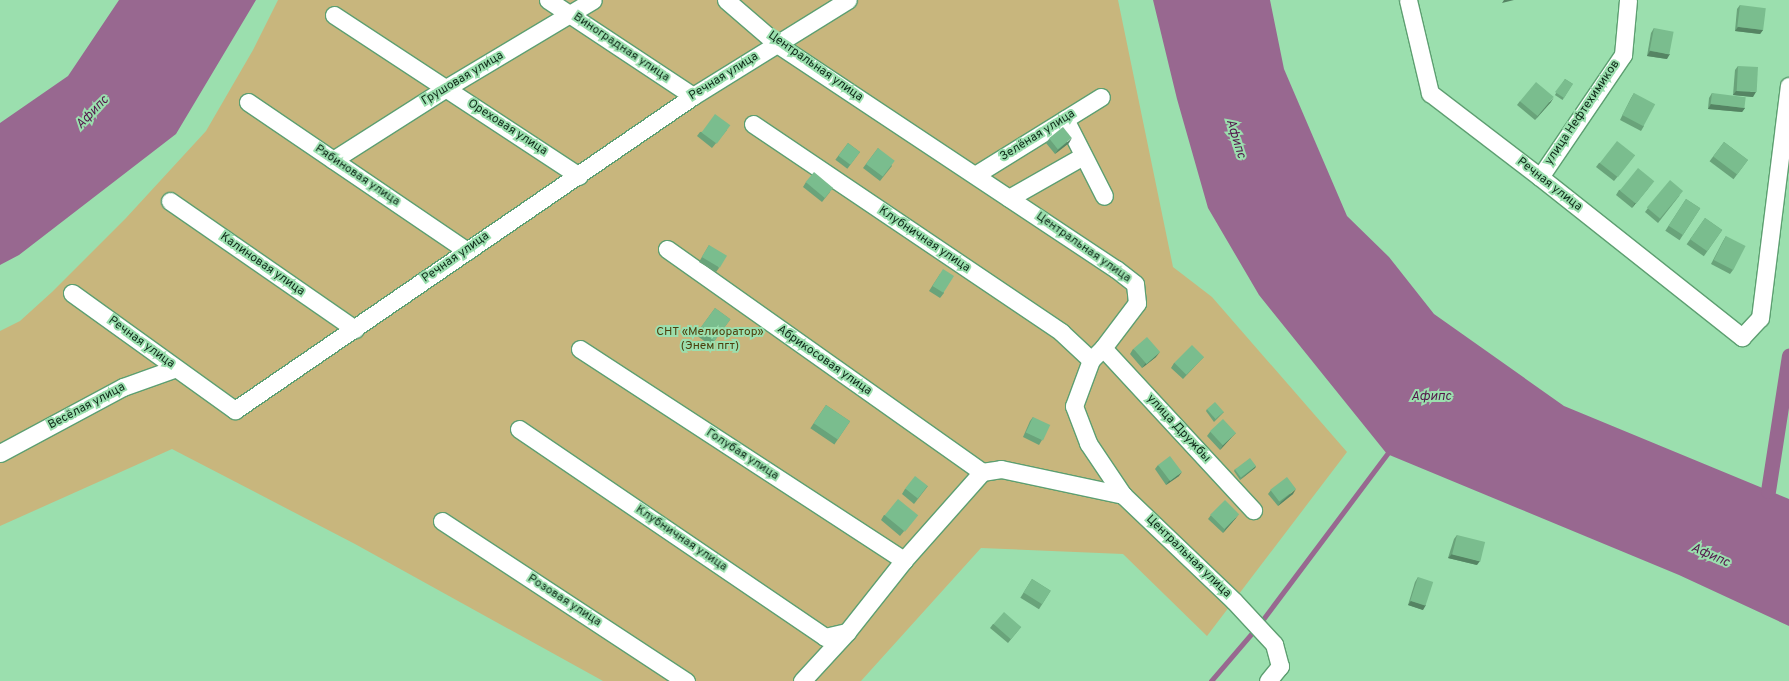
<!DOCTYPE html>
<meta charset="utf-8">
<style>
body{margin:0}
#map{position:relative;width:1789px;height:681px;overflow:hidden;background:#9bdfae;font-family:Overpass,sans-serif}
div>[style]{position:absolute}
.green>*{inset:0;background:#c8b67d}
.water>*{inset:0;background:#986890}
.stream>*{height:4.5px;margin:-2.25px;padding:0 2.25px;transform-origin:2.25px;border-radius:2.25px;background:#986890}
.canal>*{height:15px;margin:-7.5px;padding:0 7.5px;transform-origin:7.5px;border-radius:7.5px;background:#986890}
.roads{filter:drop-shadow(1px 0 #5d9f71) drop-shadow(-1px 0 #5d9f71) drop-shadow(0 1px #5d9f71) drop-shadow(0 -1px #5d9f71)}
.minor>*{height:17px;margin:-8.5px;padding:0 8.5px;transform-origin:8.5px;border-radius:8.5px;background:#fff}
.wall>*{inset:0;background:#69a37a;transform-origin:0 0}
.shaded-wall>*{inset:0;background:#558463}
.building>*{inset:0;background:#7abd8e;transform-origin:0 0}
span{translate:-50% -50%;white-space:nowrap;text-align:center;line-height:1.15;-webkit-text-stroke:4px #9bdfae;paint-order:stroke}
.street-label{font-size:12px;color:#0f2b19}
.park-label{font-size:12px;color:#4d3f0d}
.water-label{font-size:13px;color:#53154b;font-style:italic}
</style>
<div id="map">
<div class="green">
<div style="clip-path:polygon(278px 0,1118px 0,1173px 267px,1212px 297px,1347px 452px,1207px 636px,1123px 554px,981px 548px,861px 681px,603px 681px,355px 544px,172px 449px,0 526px,0 331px,20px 321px,52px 292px,126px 218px,206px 131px,253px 50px)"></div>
</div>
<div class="water">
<div style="clip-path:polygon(119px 0,256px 0,176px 134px,19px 255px,0 265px,0 123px,68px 76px)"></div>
<div style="clip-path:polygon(1153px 0,1270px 0,1284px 69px,1347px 216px,1389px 257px,1434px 314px,1564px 406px,1789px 499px,1789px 626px,1679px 575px,1387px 454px,1259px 295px,1208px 208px,1177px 99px)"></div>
</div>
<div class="stream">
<div style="left:1211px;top:681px;width:72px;rotate:-49.5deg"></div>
<div style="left:1258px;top:626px;width:215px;rotate:-53.1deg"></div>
</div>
<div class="canal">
<div style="left:1768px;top:491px;width:137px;rotate:-81.2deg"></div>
</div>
<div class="roads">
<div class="minor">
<div style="left:548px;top:0;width:174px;rotate:33.5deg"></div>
<div style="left:726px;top:0;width:67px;rotate:40.8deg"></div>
<div style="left:777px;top:44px;width:407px;rotate:33.6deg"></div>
<div style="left:1116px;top:269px;width:24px;rotate:38deg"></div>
<div style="left:1135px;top:284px;width:19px;rotate:84deg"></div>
<div style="left:1137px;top:303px;width:56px;rotate:127.1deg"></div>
<div style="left:1103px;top:348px;width:17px;rotate:135deg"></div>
<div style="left:1091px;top:360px;width:49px;rotate:110.3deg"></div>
<div style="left:1074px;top:406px;width:40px;rotate:69deg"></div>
<div style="left:1088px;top:443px;width:63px;rotate:56.1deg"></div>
<div style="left:1123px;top:495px;width:153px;rotate:43.7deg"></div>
<div style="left:1234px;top:601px;width:59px;rotate:47.1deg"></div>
<div style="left:1274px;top:644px;width:23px;rotate:75deg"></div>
<div style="left:1280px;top:666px;width:19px;rotate:129deg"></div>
<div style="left:1408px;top:0;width:96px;rotate:76.7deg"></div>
<div style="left:1430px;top:93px;width:138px;rotate:37.4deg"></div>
<div style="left:1540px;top:177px;width:258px;rotate:38.4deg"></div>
<div style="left:1742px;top:337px;width:26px;rotate:-47deg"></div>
<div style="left:1760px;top:318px;width:234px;rotate:-82.9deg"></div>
<div style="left:334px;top:15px;width:293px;rotate:33.3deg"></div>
<div style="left:248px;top:102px;width:265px;rotate:34.2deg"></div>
<div style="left:1065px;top:119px;width:86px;rotate:63.1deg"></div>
<div style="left:753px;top:124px;width:372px;rotate:34deg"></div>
<div style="left:1061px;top:332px;width:41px;rotate:43deg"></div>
<div style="left:333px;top:160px;width:134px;rotate:-32.5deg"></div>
<div style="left:446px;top:88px;width:171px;rotate:-30.9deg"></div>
<div style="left:975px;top:175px;width:148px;rotate:-31.8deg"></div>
<div style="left:1540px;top:177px;width:148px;rotate:-55.8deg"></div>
<div style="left:1623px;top:55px;width:55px;rotate:-84.8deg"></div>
<div style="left:1009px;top:198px;width:85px;rotate:-29.6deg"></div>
<div style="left:170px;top:201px;width:225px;rotate:34.7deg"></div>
<div style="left:667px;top:249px;width:386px;rotate:35.3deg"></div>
<div style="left:72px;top:293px;width:201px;rotate:35.7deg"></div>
<div style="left:235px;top:410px;width:555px;rotate:-34.43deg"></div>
<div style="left:693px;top:96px;width:182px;rotate:-31.8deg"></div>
<div style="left:1103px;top:348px;width:221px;rotate:47.2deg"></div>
<div style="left:580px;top:349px;width:387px;rotate:33.1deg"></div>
<div style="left:519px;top:429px;width:370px;rotate:34.2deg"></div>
<div style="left:825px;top:637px;width:23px;rotate:-13deg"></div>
<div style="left:0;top:453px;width:140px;rotate:-28.2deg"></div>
<div style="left:123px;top:387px;width:56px;rotate:-19.7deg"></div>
<div style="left:442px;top:521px;width:292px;rotate:33.3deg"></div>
<div style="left:802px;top:681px;width:67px;rotate:-47.4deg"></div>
<div style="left:847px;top:632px;width:92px;rotate:-51.6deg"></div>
<div style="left:904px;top:560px;width:118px;rotate:-48.4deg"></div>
<div style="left:982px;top:472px;width:19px;rotate:-9deg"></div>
<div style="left:1001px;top:469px;width:125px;rotate:12deg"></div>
</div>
</div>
<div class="wall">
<div style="clip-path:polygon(1740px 5px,1763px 30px,1760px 34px,1735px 31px,1737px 9px)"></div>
<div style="clip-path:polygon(1654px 28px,1667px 59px,1647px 56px,1651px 33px)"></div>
<div style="clip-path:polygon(1738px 66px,1753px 97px,1733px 95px,1735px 70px)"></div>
<div style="left:1565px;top:79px;width:9px;height:19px;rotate:32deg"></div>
<div style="clip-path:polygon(1634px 93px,1644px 126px,1641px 131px,1620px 120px,1631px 98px)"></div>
<div style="clip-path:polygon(1712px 93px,1745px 108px,1742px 112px,1708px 109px,1709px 98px)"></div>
<div style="clip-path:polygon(1520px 101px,1551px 102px,1535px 120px,1517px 105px)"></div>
<div style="clip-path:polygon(727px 130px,712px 148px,697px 136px,700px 132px)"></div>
<div style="clip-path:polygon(1049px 139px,1069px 143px,1055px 154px,1046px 143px)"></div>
<div style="left:1724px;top:142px;width:30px;height:24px;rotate:37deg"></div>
<div style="left:848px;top:143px;width:15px;height:21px;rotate:37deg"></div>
<div style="clip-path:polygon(878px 148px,892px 166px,880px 181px,863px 168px)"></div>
<div style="clip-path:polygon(1635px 155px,1614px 181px,1596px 167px,1599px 163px)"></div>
<div style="clip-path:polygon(806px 182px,830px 192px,822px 202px,803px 187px)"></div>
<div style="clip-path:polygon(1650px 186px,1632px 208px,1616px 195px,1619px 190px)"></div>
<div style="clip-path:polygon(1680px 195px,1658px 223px,1645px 212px,1648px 208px)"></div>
<div style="left:1686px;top:199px;width:17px;height:38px;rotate:33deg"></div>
<div style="left:1705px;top:218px;width:21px;height:32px;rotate:35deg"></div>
<div style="clip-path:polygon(1726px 236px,1733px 270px,1730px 274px,1711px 264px,1723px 241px)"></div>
<div style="clip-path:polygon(709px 245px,719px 268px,716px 272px,699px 262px)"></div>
<div style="clip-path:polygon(940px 274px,944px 293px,940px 298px,929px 291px)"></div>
<div style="left:715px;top:308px;width:19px;height:33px;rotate:36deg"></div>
<div style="clip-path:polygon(1133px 349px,1156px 357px,1142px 368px,1130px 354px)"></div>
<div style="clip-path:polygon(1204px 357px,1200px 361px,1183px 379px,1171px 368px,1174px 363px)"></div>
<div style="left:826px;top:405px;width:29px;height:28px;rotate:34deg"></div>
<div style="clip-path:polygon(1207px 409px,1224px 412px,1214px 422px,1206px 411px)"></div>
<div style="clip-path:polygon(1033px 417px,1042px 440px,1039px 445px,1023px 437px,1030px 421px)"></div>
<div style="clip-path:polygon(1210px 432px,1236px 433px,1232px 437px,1220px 450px,1207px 436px)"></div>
<div style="clip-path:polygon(1158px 465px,1179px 476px,1166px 485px,1155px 469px)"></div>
<div style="clip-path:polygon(1256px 466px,1255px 468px,1240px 480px,1234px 471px,1235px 469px)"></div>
<div style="clip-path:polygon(928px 486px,914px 504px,902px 494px,905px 489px)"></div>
<div style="clip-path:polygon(1271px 490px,1293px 494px,1278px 506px,1268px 494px)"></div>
<div style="clip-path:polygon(884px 515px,914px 519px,900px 536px,881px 520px)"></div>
<div style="clip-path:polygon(1211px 515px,1236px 518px,1223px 533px,1208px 519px)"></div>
<div style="clip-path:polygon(1457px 535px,1477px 565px,1448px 558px,1454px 539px)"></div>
<div style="clip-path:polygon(1418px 577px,1423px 610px,1408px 605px,1415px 582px)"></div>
<div style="left:1032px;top:579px;width:22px;height:22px;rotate:32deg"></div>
<div style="clip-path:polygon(993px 624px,1021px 627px,1008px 643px,990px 628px)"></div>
</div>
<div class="shaded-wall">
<div style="clip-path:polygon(1504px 0,1514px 0,1502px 3px)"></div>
<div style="clip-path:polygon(1738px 27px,1763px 30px,1760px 34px,1735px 31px)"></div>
<div style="clip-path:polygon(1650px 51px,1670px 54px,1667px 59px,1647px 56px)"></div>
<div style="clip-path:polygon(1736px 91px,1756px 92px,1753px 97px,1733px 95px)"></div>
<div style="clip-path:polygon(1554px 97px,1551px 102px,1535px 120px,1538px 116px)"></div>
<div style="clip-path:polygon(1711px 104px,1745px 108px,1742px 112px,1708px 109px)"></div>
<div style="clip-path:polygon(1072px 138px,1069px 143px,1055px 154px,1058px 150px)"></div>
<div style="clip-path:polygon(1654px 181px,1650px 186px,1632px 208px,1635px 203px)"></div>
<div style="clip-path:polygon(1160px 352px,1156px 357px,1142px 368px,1145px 364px)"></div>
<div style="clip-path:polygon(1236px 433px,1232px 437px,1220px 450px,1223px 445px)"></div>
<div style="clip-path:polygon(1256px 466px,1255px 468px,1240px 480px,1242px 478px)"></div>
<div style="clip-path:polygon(1182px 472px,1179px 476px,1166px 485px,1169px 481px)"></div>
<div style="clip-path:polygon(1296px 489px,1293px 494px,1278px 506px,1281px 502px)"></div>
<div style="clip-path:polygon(1239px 514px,1236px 518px,1223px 533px,1226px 528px)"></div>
<div style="clip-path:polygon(1452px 554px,1480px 561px,1477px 565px,1448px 558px)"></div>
<div style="clip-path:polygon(1411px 601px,1426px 605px,1423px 610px,1408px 605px)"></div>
</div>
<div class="building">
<div style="left:1740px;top:5px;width:26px;height:22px;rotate:7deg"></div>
<div style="left:1654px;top:28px;width:20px;height:23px;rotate:11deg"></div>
<div style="left:1738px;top:66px;width:20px;height:25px;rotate:3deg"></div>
<div style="clip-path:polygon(1565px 79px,1573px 84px,1564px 98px,1555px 92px)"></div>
<div style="left:1536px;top:82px;width:23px;height:25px;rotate:40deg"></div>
<div style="left:1634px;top:93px;width:24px;height:25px;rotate:28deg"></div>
<div style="left:1712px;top:93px;width:34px;height:11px;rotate:7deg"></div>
<div style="left:715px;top:114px;width:19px;height:23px;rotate:36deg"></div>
<div style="left:1063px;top:127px;width:14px;height:18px;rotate:51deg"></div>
<div style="left:1617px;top:141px;width:23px;height:28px;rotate:38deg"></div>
<div style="left:1724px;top:142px;width:30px;height:18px;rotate:37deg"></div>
<div style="left:848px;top:143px;width:15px;height:16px;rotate:37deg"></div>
<div style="left:878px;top:148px;width:21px;height:20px;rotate:37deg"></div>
<div style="left:1638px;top:168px;width:21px;height:29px;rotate:39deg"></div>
<div style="left:814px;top:172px;width:25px;height:13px;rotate:40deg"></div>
<div style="left:1670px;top:180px;width:17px;height:36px;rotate:40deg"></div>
<div style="left:1686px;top:199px;width:17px;height:32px;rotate:33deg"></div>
<div style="left:1705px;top:218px;width:21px;height:26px;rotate:35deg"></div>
<div style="left:1726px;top:236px;width:22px;height:27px;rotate:27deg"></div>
<div style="left:709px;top:245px;width:21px;height:14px;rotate:31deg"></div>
<div style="left:943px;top:269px;width:13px;height:20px;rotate:32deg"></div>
<div style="left:715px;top:308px;width:19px;height:27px;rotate:36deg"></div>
<div style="left:1147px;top:337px;width:20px;height:18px;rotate:49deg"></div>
<div style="left:1192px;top:345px;width:17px;height:25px;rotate:45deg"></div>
<div style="left:1215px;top:402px;width:13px;height:11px;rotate:48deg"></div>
<div style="left:826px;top:405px;width:29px;height:22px;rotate:34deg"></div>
<div style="left:1033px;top:417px;width:19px;height:17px;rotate:25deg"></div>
<div style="left:1223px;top:419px;width:19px;height:18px;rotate:47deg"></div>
<div style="left:1170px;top:456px;width:20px;height:15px;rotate:53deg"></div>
<div style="left:1250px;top:458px;width:10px;height:19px;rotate:53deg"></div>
<div style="left:915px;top:476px;width:16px;height:16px;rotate:38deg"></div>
<div style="left:1287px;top:477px;width:15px;height:21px;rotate:53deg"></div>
<div style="left:898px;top:499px;width:26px;height:21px;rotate:39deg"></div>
<div style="left:1225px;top:500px;width:20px;height:21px;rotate:45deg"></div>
<div style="left:1457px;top:535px;width:29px;height:20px;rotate:14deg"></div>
<div style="left:1418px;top:577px;width:16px;height:25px;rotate:18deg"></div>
<div style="left:1032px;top:579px;width:22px;height:16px;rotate:32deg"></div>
<div style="left:1004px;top:612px;width:23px;height:16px;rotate:41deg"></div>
</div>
<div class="street-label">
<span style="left:621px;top:48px;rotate:34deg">Виноградная улица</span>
<span style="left:815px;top:67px;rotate:35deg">Центральная улица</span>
<span style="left:724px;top:77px;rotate:-32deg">Речная улица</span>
<span style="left:463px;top:79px;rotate:-31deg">Грушовая улица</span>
<span style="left:1583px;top:113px;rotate:-56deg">улица Нефтехимиков</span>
<span style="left:507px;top:128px;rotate:33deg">Ореховая улица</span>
<span style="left:1038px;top:136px;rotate:-32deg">Зелёная улица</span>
<span style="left:357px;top:176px;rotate:34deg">Рябиновая улица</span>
<span style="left:1549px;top:185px;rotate:38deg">Речная улица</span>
<span style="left:924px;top:240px;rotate:34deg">Клубничная улица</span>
<span style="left:1083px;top:248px;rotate:35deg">Центральная улица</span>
<span style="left:456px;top:258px;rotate:-35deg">Речная улица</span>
<span style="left:262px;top:265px;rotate:35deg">Калиновая улица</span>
<span style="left:141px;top:343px;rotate:36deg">Речная улица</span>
<span style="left:824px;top:361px;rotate:35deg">Абрикосовая улица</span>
<span style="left:87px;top:407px;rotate:-28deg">Весёлая улица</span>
<span style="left:1178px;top:429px;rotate:47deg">улица Дружбы</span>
<span style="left:742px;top:455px;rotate:33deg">Голубая улица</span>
<span style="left:681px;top:539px;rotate:34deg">Клубничная улица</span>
<span style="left:1188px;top:557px;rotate:44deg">Центральная улица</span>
<span style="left:564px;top:601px;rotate:33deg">Розовая улица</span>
</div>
<div class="park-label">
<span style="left:710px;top:340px">СНТ «Мелиоратор»<br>(Энем пгт)</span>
</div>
<div class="water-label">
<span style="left:93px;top:113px;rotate:-46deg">Афипс</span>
<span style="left:1235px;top:139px;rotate:73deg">Афипс</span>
<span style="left:1431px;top:397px">Афипс</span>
<span style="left:1710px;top:556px;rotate:24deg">Афипс</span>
</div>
</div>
